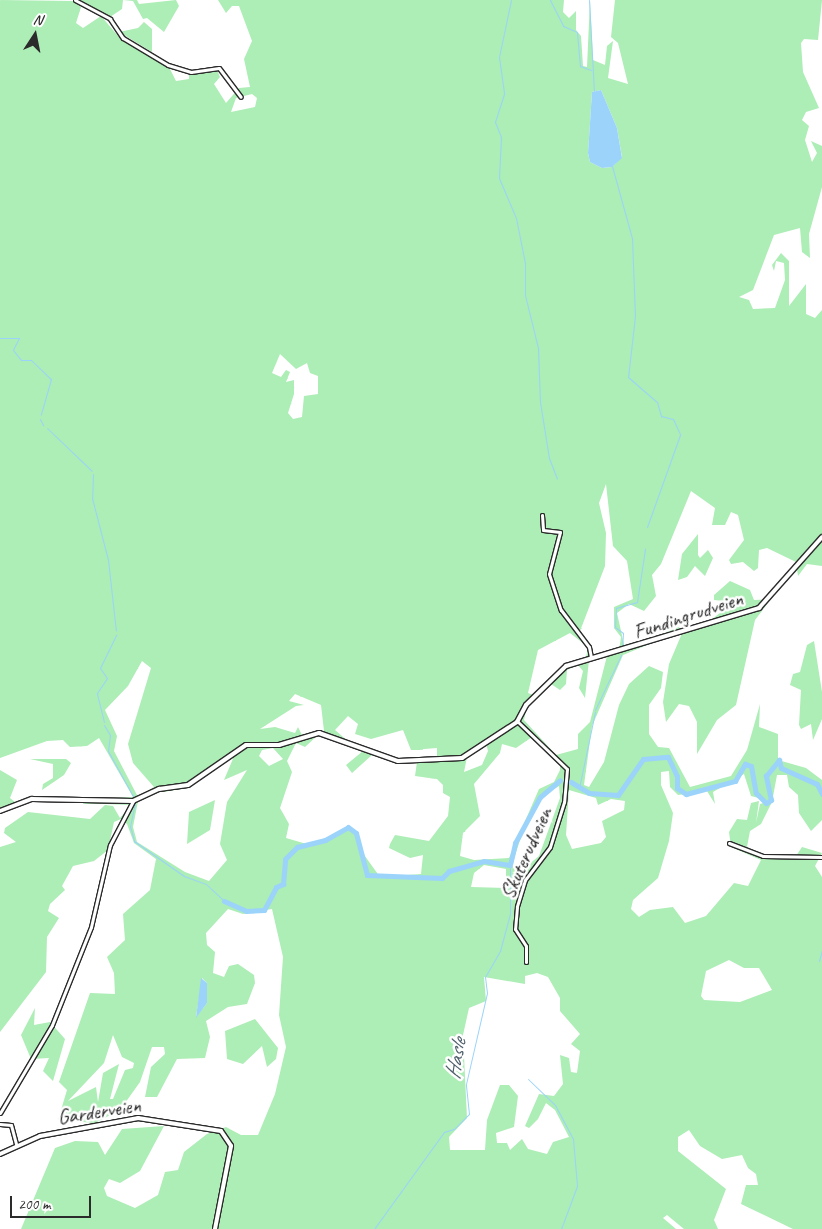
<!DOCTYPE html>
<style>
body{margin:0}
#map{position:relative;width:822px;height:1229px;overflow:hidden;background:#fff;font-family:Caveat,sans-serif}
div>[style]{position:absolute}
.green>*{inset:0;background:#adedb6}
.water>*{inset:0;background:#9bd3fb}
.stream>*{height:1px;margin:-0.5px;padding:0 0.5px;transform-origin:0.5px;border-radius:0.5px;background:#9bd3fb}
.river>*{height:5px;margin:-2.5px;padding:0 2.5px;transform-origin:2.5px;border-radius:2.5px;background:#9bd3fb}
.roads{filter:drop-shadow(1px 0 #2b2b2b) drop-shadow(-1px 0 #2b2b2b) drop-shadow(0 1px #2b2b2b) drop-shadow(0 -1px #2b2b2b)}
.minor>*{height:3px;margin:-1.5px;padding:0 1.5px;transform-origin:1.5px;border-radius:1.5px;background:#fff}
.tertiary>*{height:4px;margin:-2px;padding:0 2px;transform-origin:2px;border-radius:2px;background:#fff}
span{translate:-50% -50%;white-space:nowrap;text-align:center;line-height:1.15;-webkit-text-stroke:5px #fff;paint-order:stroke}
.street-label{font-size:21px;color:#2b2b2b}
.water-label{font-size:22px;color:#4d5d69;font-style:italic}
.north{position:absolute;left:10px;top:10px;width:50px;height:50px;-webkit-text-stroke:4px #fff;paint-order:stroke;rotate:11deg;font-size:14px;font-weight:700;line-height:20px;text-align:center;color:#2b2b2b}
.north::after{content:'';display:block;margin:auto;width:18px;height:22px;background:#2b2b2b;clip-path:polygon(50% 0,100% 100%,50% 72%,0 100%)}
.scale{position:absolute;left:10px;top:1196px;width:81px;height:22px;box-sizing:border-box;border:2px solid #2b2b2b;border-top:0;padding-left:6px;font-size:15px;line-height:18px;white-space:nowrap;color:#2b2b2b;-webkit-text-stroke:4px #fff;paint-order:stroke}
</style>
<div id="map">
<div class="green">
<div style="clip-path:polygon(evenodd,0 0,73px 1px,81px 7px,76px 23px,83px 28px,101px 16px,119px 37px,169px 67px,176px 81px,189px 79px,189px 74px,217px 70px,220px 77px,214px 84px,226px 103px,239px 88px,250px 87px,244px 59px,252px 41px,239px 6px,232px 6px,226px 13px,218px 0,564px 0,563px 12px,569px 18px,576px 11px,576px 30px,581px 36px,583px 66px,587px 67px,590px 0,593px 60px,605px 65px,607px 46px,613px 41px,608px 78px,628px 84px,618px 43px,611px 37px,615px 0,822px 0,818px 40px,804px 39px,801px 43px,803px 72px,819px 108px,806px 112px,802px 120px,809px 126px,805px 140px,812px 162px,817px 153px,811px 141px,822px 146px,822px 187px,809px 234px,810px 258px,802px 252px,800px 228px,774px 235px,753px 290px,739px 297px,749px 300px,753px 309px,775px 308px,785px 280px,784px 263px,776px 261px,774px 271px,772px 265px,781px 253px,789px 261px,789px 306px,806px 284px,806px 314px,815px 318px,822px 310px,822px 566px,807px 564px,798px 576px,796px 562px,767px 548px,759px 550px,758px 568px,754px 571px,743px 562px,731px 564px,729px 560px,744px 540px,738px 515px,731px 512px,725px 525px,712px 525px,715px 508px,691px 491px,661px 564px,652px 575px,656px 596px,644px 611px,629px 604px,617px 613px,625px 649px,679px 627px,681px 631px,623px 655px,592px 726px,584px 785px,589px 787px,604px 762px,619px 705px,629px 684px,649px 666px,663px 672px,661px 688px,649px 705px,649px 734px,658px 747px,669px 748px,690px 787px,731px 776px,747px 750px,760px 704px,759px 727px,778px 734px,778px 760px,806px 768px,822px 780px,822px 820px,811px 831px,799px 813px,798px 795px,789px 787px,787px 775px,777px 775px,772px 802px,761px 824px,750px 831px,747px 847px,764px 855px,796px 856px,802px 847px,822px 853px,815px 866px,822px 877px,822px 1229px,793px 1229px,741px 1204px,746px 1185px,758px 1185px,756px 1174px,748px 1168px,742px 1155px,722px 1159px,700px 1146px,689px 1130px,678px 1137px,678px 1151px,726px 1189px,714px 1220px,718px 1229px,684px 1229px,667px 1215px,663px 1218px,676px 1229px,21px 1229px,55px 1148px,75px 1141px,98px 1142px,105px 1155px,122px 1129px,164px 1126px,140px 1171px,120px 1183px,109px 1179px,104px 1188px,107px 1196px,135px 1208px,158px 1195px,165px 1172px,178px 1170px,184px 1152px,207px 1134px,226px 1127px,241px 1135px,258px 1135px,275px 1094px,286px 1047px,279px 1015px,283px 957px,272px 909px,243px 914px,228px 909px,206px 933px,207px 945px,215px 952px,213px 973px,224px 977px,229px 966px,238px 964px,254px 975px,255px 983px,247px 1004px,228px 1007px,206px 1021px,210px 1037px,205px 1058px,177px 1059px,157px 1097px,145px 1097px,151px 1067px,165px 1054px,164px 1047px,152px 1047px,140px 1082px,120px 1110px,95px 1123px,58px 1120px,67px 1090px,59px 1082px,90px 993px,115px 994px,114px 973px,107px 957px,125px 940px,123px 914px,150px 890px,156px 859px,134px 843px,127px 824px,121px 819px,114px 822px,108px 850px,94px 861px,73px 866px,62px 886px,65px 890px,50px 904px,48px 911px,59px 918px,47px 937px,46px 972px,0 1032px,0 847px,16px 842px,4px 833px,5px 828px,28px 812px,90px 819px,105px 805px,113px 806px,120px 818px,131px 805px,33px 801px,0 813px,0 770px,17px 780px,10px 798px,15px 802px,133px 797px,99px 738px,87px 746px,70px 747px,63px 740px,47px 741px,0 758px,0 0,601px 90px,617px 128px,622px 157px,612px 167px,602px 168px,590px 162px,588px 153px,592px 92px,601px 90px,0 0,252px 94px,257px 98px,255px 107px,231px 112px,236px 98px,252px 94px,0 0,280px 354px,296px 369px,307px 363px,310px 373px,318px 376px,318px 394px,304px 396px,302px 417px,293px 419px,288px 413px,294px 394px,294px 380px,286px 382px,290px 372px,286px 370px,281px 377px,272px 373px,280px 354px,0 0,606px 484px,613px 546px,627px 561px,633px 599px,614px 607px,614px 628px,621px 637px,619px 651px,594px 655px,580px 631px,605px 566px,606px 533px,599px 503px,606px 484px,0 0,570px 633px,588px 647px,586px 658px,569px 662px,533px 695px,528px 693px,538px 650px,570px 633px,0 0,607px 656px,590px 722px,578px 734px,578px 749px,556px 755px,524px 720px,527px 706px,551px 684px,560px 690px,566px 684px,567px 670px,578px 665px,583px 671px,579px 688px,585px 698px,589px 660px,607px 656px,0 0,142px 661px,151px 668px,128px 744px,133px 763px,154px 787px,138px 797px,114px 751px,117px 736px,105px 710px,128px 686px,142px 661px,0 0,295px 694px,321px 705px,324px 731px,303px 737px,298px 727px,295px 733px,275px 727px,260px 729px,296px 706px,304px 705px,289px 701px,295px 694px,0 0,348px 716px,358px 724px,355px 734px,371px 739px,403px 730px,411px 750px,437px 748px,437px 757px,399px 760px,350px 743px,335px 730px,348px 716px,0 0,318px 735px,363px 751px,346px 765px,352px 773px,372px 755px,417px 762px,415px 776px,437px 779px,443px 785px,443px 793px,450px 797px,448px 816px,429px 841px,395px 835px,390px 844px,389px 848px,410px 858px,423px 855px,421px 874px,380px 877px,362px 852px,352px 828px,310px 845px,286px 838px,289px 824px,280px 808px,292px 772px,287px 761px,296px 743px,305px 747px,318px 735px,0 0,532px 737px,560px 762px,560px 770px,554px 782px,539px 789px,509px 858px,474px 860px,460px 856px,463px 833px,480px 816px,474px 784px,500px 753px,502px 744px,516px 748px,532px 737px,0 0,486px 743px,488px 751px,482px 765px,464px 772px,467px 757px,486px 743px,0 0,273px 748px,283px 759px,269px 766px,259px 756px,262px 750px,273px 748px,0 0,235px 754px,224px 780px,247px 770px,227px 802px,220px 844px,227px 860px,209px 881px,185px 872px,137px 842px,133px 827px,138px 801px,154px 793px,183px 789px,235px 754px,0 0,669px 771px,670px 787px,678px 795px,707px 791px,715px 804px,713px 792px,744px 774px,751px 796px,770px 801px,760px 804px,756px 823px,759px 801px,751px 803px,747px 820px,737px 819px,729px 832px,731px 847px,761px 860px,748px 886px,734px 883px,706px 916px,685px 923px,673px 907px,650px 910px,639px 917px,631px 909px,633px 900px,658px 878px,669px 841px,673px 813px,661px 785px,661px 772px,669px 771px,0 0,559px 786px,560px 798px,539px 856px,517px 874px,512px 865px,521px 837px,543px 796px,559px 786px,0 0,569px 790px,596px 798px,598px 805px,611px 799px,625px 801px,624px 810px,602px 821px,606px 837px,601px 843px,572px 849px,566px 835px,569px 790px,0 0,484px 865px,506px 869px,506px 888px,471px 887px,474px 873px,484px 865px,0 0,729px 960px,744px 968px,759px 968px,772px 990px,740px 1002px,704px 1000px,701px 996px,706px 971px,729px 960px,0 0,537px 973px,548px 977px,560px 998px,560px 1011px,580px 1034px,571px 1044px,580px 1051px,577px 1073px,571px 1072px,569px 1058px,560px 1055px,563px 1084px,554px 1096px,539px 1094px,525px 1126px,529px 1128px,538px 1119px,546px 1103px,555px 1110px,569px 1137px,553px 1142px,547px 1154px,528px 1149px,522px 1139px,510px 1150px,507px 1143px,497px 1143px,496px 1133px,514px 1127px,518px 1096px,509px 1085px,500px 1085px,487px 1120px,485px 1150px,450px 1150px,449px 1137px,467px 1118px,463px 1035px,469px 1008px,486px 1001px,484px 977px,525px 984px,525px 976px,537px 973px,0 0,202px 978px,207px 983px,207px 1003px,196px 1017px,202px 978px,0 0,113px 1035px,122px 1057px,134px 1063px,133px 1068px,125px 1070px,113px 1099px,110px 1099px,119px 1064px,103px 1073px,98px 1102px,96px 1087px,68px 1101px,104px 1063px,113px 1035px)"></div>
<div style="clip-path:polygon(78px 0,137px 0,139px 4px,176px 0,179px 6px,164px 32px,147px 18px,143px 19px,133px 1px,123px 0,122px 9px,110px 17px)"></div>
<div style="clip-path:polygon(144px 22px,152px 29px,152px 52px,119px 32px,138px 28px)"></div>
<div style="clip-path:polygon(698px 534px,698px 555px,700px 558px,708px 550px,713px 558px,705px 576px,695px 566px,687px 577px,678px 580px,682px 554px)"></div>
<div style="clip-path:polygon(730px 581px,750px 590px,754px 600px,771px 599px,755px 620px,736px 705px,717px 720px,697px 754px,697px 722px,689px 706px,679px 704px,666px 722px,663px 702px,669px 664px,683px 631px,708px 622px,724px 610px,724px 601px,714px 600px,714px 595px)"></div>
<div style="clip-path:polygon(814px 641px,822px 692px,822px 719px,813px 740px,811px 724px,801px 729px,799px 725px,801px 690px,790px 685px,793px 674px,800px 672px,807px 645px)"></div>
<div style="clip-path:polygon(30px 759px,66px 759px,71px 763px,64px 775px,42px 790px,43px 784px,53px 778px,53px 764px)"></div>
<div style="clip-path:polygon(215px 800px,210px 830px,187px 844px,189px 812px)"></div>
<div style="clip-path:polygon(35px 1008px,34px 1025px,50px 1022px,65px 1039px,53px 1081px,43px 1071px,49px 1058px,31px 1059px,21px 1035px)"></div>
<div style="clip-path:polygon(255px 1019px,278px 1048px,276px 1059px,267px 1067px,262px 1046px,243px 1064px,227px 1059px,225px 1031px)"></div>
</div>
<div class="water">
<div style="clip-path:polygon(601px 90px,617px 128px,622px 158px,612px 167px,602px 168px,590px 162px,588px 153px,592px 92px)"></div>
<div style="clip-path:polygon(201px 978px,207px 983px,207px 1003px,196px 1018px)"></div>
</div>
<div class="stream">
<div style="left:511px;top:0;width:58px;rotate:101.9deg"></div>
<div style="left:499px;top:57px;width:37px;rotate:82deg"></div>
<div style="left:504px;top:94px;width:29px;rotate:108deg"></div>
<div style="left:495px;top:122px;width:16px;rotate:68deg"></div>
<div style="left:501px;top:137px;width:41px;rotate:92.8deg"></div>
<div style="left:499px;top:178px;width:43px;rotate:67deg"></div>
<div style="left:516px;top:218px;width:46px;rotate:78.7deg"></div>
<div style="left:525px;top:263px;width:32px;rotate:90deg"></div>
<div style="left:525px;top:295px;width:55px;rotate:76.2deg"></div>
<div style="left:538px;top:348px;width:54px;rotate:87.9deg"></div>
<div style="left:540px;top:402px;width:57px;rotate:80.9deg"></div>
<div style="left:549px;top:458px;width:22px;rotate:69deg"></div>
<div style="left:550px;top:0;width:29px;rotate:63deg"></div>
<div style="left:563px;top:26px;width:15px;rotate:23deg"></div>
<div style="left:577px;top:32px;width:34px;rotate:85deg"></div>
<div style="left:580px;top:66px;width:12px;rotate:20deg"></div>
<div style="left:589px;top:0;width:91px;rotate:86.9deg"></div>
<div style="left:612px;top:166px;width:75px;rotate:74.5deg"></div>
<div style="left:632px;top:238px;width:78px;rotate:87.8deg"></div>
<div style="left:635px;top:316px;width:61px;rotate:96.5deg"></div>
<div style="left:628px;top:377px;width:38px;rotate:41deg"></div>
<div style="left:657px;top:402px;width:15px;rotate:74deg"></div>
<div style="left:661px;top:416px;width:12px;rotate:14deg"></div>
<div style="left:673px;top:419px;width:17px;rotate:65deg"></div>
<div style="left:0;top:338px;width:19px"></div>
<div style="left:19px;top:338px;width:13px;rotate:117deg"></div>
<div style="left:13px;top:350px;width:13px;rotate:51deg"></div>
<div style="left:21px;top:360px;width:10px"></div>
<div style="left:31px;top:360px;width:28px;rotate:44deg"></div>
<div style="left:51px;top:379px;width:37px;rotate:106deg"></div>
<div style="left:40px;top:419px;width:7px;rotate:63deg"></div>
<div style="left:47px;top:428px;width:62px;rotate:43.7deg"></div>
<div style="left:93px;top:474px;width:24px;rotate:92deg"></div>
<div style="left:92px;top:498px;width:64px;rotate:75.5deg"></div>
<div style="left:108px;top:560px;width:71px;rotate:83.6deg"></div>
<div style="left:647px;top:527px;width:98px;rotate:-70.3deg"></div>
<div style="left:622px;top:648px;width:15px;rotate:-86deg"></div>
<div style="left:623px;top:633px;width:10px;rotate:-143deg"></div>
<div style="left:615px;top:627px;width:19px;rotate:-87deg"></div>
<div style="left:616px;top:608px;width:22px;rotate:-16deg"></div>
<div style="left:637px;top:602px;width:54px;rotate:-81.4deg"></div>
<div style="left:595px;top:710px;width:61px;rotate:-64.7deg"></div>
<div style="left:104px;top:722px;width:30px;rotate:-104deg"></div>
<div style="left:97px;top:693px;width:18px;rotate:-56deg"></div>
<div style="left:107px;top:678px;width:12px;rotate:-125deg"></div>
<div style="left:100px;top:668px;width:37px;rotate:-64deg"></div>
<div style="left:104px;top:725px;width:12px;rotate:59deg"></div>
<div style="left:110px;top:735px;width:16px;rotate:97deg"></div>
<div style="left:108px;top:751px;width:54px;rotate:61deg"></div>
<div style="left:579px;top:788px;width:78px;rotate:-78.1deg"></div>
<div style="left:135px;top:803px;width:24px;rotate:102deg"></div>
<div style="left:130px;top:826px;width:16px;rotate:75deg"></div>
<div style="left:134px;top:841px;width:61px;rotate:35deg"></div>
<div style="left:184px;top:876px;width:23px;rotate:20deg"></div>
<div style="left:206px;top:884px;width:25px;rotate:43deg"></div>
<div style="left:819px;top:961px;width:11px;rotate:-75deg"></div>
<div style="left:528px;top:1079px;width:37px;rotate:44deg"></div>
<div style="left:555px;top:1105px;width:38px;rotate:62deg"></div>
<div style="left:573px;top:1139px;width:47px;rotate:85.1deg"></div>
<div style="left:577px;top:1186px;width:46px;rotate:110.4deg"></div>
<div style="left:374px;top:1229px;width:120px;rotate:-54.2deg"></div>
<div style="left:444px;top:1132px;width:10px;rotate:-17deg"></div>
<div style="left:454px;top:1129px;width:21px;rotate:-45deg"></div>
<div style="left:469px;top:1114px;width:30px;rotate:-96deg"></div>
<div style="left:466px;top:1084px;width:93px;rotate:-77deg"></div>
<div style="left:487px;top:993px;width:16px;rotate:-97deg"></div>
<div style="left:485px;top:977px;width:30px;rotate:-60deg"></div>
<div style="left:500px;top:951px;width:38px;rotate:-75deg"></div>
<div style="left:510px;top:914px;width:49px;rotate:-90deg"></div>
</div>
<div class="river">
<div style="left:571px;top:782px;width:21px;rotate:31deg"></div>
<div style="left:589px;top:793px;width:29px;rotate:4deg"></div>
<div style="left:618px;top:795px;width:44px;rotate:-55.2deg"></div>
<div style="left:643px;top:759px;width:25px;rotate:-5deg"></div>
<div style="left:668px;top:757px;width:21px;rotate:65deg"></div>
<div style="left:677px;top:776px;width:12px;rotate:90deg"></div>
<div style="left:677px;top:788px;width:11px;rotate:34deg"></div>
<div style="left:686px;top:794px;width:51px;rotate:-14.9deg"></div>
<div style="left:735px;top:781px;width:20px;rotate:-60deg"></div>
<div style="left:745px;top:764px;width:6px;rotate:18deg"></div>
<div style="left:751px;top:766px;width:27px;rotate:80deg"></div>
<div style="left:756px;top:793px;width:14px;rotate:45deg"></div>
<div style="left:766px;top:803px;width:6px;rotate:-31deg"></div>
<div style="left:771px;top:800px;width:25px;rotate:-102deg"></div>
<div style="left:766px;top:776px;width:21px;rotate:-51deg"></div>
<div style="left:779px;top:760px;width:8px;rotate:76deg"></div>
<div style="left:781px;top:768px;width:39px;rotate:24deg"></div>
<div style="left:817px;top:784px;width:11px;rotate:63deg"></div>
<div style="left:224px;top:901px;width:24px;rotate:24deg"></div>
<div style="left:246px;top:911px;width:18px;rotate:-3deg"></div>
<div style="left:264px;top:910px;width:26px;rotate:-62deg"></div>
<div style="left:276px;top:887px;width:8px;rotate:-23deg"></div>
<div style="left:283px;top:884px;width:25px;rotate:-85deg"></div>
<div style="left:285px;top:859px;width:17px;rotate:-45deg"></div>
<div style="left:297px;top:847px;width:29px;rotate:-14deg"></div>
<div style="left:325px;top:840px;width:26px;rotate:-29deg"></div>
<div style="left:348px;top:827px;width:10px;rotate:37deg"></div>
<div style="left:356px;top:833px;width:43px;rotate:75.3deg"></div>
<div style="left:367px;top:875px;width:75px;rotate:2.3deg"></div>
<div style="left:442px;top:878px;width:10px;rotate:-45deg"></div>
<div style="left:449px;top:871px;width:36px;rotate:-16deg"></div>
<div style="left:484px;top:861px;width:26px;rotate:9deg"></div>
<div style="left:510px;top:865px;width:23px;rotate:-77deg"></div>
<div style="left:515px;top:843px;width:52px;rotate:-61.5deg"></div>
<div style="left:540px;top:797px;width:26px;rotate:-40deg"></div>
</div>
<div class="roads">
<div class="minor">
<div style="left:75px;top:0;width:40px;rotate:28deg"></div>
<div style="left:110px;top:19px;width:23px;rotate:56deg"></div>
<div style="left:123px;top:38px;width:52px;rotate:31deg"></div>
<div style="left:168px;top:65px;width:24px;rotate:17deg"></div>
<div style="left:191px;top:72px;width:28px;rotate:-8deg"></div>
<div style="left:219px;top:68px;width:36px;rotate:53deg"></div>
<div style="left:542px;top:515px;width:15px;rotate:86deg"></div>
<div style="left:543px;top:530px;width:17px;rotate:7deg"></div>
<div style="left:560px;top:532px;width:43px;rotate:104.7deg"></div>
<div style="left:549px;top:574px;width:38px;rotate:72deg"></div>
<div style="left:561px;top:610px;width:46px;rotate:52.9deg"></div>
<div style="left:589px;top:647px;width:10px;rotate:79deg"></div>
<div style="left:517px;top:721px;width:69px;rotate:43.8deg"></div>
<div style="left:567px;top:769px;width:33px;rotate:95deg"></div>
<div style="left:564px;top:802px;width:47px;rotate:107.3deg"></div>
<div style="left:550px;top:847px;width:41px;rotate:127.1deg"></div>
<div style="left:525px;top:880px;width:28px;rotate:107deg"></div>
<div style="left:517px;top:907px;width:22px;rotate:95deg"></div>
<div style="left:515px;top:929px;width:20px;rotate:57deg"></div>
<div style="left:526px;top:946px;width:16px;rotate:90deg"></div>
<div style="left:729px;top:843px;width:36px;rotate:21deg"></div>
<div style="left:763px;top:856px;width:59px;rotate:1deg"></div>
<div style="left:0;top:1113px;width:102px;rotate:-59.4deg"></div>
<div style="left:52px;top:1025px;width:105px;rotate:-68.3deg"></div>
<div style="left:91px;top:927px;width:84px;rotate:-77deg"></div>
<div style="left:110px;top:845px;width:50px;rotate:-62.4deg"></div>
<div style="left:0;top:1124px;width:11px;rotate:5deg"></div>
<div style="left:11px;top:1125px;width:20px;rotate:75deg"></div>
</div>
<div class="tertiary">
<div style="left:0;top:811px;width:34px;rotate:-21deg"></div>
<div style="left:32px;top:799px;width:101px;rotate:1.1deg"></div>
<div style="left:133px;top:801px;width:29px;rotate:-25deg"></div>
<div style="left:159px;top:789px;width:29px;rotate:-8deg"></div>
<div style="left:188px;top:785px;width:70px;rotate:-34.6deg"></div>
<div style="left:246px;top:745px;width:33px"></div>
<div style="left:279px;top:745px;width:42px;rotate:-16.7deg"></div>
<div style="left:319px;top:733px;width:84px;rotate:19.5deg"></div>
<div style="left:398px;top:761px;width:64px;rotate:-2.7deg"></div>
<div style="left:462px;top:758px;width:66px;rotate:-33.2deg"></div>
<div style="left:517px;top:722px;width:19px;rotate:-62deg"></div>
<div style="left:526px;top:705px;width:56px;rotate:-44.3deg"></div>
<div style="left:566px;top:666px;width:202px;rotate:-16.7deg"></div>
<div style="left:759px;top:608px;width:95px;rotate:-48.4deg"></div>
<div style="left:0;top:1154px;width:44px;rotate:-24.2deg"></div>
<div style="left:40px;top:1136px;width:100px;rotate:-10.4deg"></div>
<div style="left:138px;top:1118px;width:84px;rotate:8.9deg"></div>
<div style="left:221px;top:1131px;width:18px;rotate:56deg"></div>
<div style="left:231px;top:1146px;width:85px;rotate:100.9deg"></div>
</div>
</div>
<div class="street-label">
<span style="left:688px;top:615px;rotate:-18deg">Fundingrudveien</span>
<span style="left:526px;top:853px;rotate:-66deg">Skuterudveien</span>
<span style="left:99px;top:1111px;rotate:-9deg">Garderveien</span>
</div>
<div class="water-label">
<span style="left:456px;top:1059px;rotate:-80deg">Hasle</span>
</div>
<div class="north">N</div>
<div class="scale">200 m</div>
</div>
